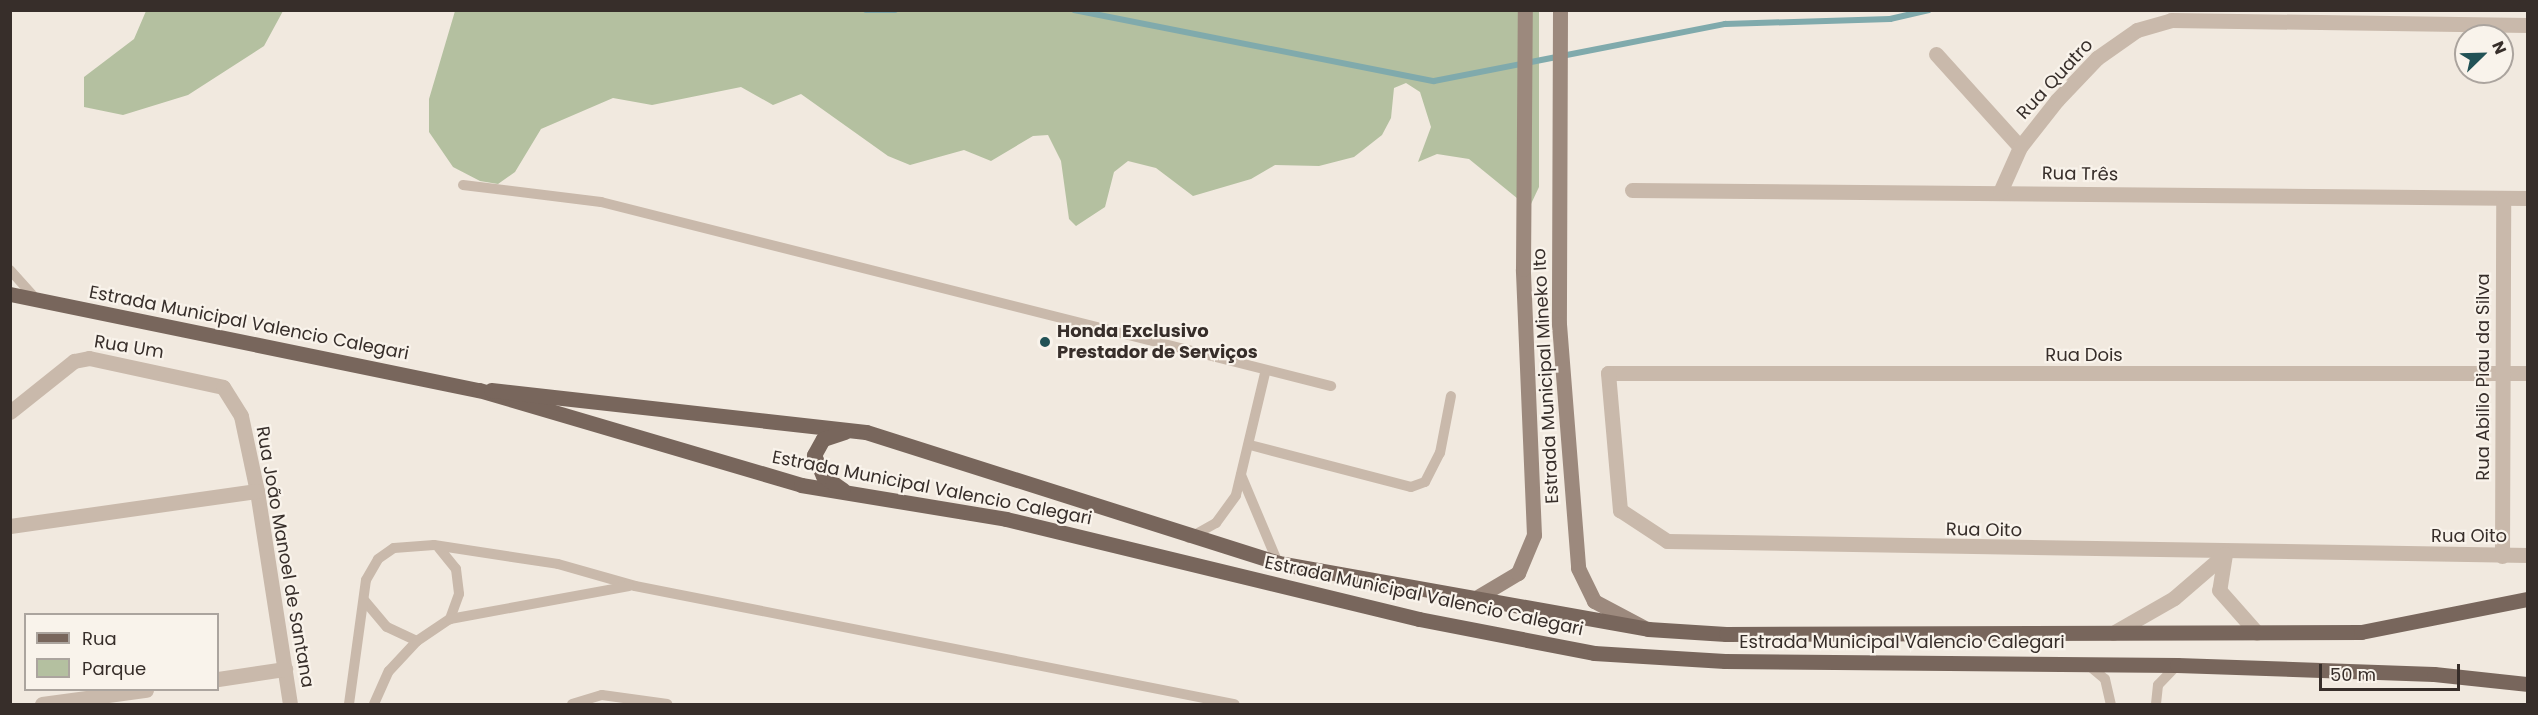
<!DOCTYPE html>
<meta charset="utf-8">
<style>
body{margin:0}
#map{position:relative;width:2538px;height:715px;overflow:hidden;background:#f1e9df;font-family:Poppins,sans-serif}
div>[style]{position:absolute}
.green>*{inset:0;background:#b4c0a0}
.stream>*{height:6px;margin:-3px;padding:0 3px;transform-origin:3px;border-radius:3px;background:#80aaac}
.lane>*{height:10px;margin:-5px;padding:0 5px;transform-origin:5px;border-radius:5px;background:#c9b9ab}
.street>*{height:15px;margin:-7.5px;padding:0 7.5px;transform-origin:7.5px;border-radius:7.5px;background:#c9b9ab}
.secondary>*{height:15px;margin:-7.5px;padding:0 7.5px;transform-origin:7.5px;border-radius:7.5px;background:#9c897d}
.primary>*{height:15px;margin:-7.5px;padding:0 7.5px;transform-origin:7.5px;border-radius:7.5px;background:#78665c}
.dots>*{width:16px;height:16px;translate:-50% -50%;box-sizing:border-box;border:3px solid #f9f3eb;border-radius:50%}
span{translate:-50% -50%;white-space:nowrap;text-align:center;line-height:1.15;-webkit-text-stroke:4.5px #f9f3eb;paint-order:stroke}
.street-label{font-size:18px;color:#372e2a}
.poi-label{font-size:18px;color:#372e2a;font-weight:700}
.left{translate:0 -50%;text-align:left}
.frame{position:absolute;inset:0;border:12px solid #372e2a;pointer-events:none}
.legend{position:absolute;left:24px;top:613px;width:195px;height:78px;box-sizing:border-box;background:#f9f3eb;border:2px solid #aba49e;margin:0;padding:8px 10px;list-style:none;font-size:18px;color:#372e2a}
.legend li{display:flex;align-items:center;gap:12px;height:30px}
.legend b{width:30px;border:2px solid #aba49e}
.north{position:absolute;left:2454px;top:24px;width:60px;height:60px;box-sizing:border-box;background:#f9f3eb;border:2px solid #aba49e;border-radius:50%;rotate:67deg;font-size:16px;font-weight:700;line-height:24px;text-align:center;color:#372e2a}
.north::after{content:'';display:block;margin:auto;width:21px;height:27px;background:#225256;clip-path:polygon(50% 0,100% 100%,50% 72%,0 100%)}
.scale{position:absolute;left:2319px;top:664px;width:141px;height:27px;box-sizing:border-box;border:3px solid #372e2a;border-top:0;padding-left:8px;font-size:18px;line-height:21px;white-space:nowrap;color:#372e2a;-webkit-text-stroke:4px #f9f3eb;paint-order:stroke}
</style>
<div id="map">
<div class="green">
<div style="clip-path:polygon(146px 11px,146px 10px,283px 11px,264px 46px,188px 95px,123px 115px,84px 107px,84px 77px,134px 39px)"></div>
<div style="clip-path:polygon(455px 11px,1539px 11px,1539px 187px,1531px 204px,1523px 203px,1469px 159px,1437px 154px,1418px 162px,1431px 127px,1420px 92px,1406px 83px,1394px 88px,1391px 118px,1382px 135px,1354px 157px,1319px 166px,1275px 165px,1251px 179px,1193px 196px,1156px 168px,1128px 161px,1114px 172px,1105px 207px,1076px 226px,1069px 219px,1061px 161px,1048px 135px,1033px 136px,991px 161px,964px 150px,910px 165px,888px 156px,801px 94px,773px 105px,741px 87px,652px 105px,613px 98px,541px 129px,515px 172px,498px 184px,480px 181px,453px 167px,429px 132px,429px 99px)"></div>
</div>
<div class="stream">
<div style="left:866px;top:10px;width:29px"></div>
<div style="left:1074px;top:10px;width:367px;rotate:11.2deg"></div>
<div style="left:1434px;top:81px;width:297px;rotate:-11.1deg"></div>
<div style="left:1725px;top:24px;width:165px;rotate:-1.7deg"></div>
<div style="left:1890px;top:19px;width:40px;rotate:-13deg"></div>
</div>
<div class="lane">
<div style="left:463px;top:185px;width:139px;rotate:7deg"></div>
<div style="left:601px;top:202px;width:753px;rotate:14.15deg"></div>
<div style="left:10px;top:270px;width:40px;rotate:48deg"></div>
<div style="left:1250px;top:445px;width:166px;rotate:14.6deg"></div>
<div style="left:1411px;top:487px;width:15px;rotate:-20deg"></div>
<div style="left:1425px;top:482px;width:33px;rotate:-63deg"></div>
<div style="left:1440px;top:453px;width:58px;rotate:-79.1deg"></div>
<div style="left:1241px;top:475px;width:95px;rotate:67.2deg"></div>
<div style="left:1189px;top:538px;width:31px;rotate:-29deg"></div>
<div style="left:1216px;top:523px;width:34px;rotate:-54deg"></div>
<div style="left:1236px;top:495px;width:125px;rotate:-76.6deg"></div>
<div style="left:439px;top:548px;width:27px;rotate:51deg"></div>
<div style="left:456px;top:569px;width:25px;rotate:83deg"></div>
<div style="left:459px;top:594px;width:27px;rotate:110deg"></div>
<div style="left:364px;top:600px;width:35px;rotate:50deg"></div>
<div style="left:387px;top:627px;width:33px;rotate:25deg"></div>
<div style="left:2087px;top:664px;width:23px;rotate:40deg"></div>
<div style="left:2105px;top:679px;width:26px;rotate:77deg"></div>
<div style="left:349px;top:704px;width:125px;rotate:-82.2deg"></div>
<div style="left:366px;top:580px;width:24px;rotate:-60deg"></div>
<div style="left:378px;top:559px;width:19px;rotate:-35deg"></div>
<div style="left:394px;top:548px;width:40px;rotate:-4.3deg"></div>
<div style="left:434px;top:545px;width:125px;rotate:8.7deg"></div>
<div style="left:558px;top:564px;width:80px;rotate:15.9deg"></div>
<div style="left:635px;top:586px;width:611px;rotate:11.14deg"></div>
<div style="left:374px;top:704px;width:36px;rotate:-66deg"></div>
<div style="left:389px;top:671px;width:41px;rotate:-47deg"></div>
<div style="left:417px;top:641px;width:40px;rotate:-34deg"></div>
<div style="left:450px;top:619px;width:182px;rotate:-10.4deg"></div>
<div style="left:572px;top:704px;width:31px;rotate:-17deg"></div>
<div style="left:602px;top:695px;width:66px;rotate:7.9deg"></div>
<div style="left:2156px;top:704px;width:19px;rotate:-84deg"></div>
<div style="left:2158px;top:685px;width:28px;rotate:-46deg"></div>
</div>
<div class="street">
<div style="left:1936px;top:54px;width:125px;rotate:47.9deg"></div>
<div style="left:1632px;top:190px;width:896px;rotate:0.51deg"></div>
<div style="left:2000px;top:192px;width:49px;rotate:-66deg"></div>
<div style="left:2020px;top:147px;width:60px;rotate:-51.8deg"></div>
<div style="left:2057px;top:100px;width:58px;rotate:-46.4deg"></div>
<div style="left:2097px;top:58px;width:49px;rotate:-35deg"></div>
<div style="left:2137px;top:30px;width:35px;rotate:-16deg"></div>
<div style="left:2171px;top:20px;width:357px;rotate:0.8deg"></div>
<div style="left:2528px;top:373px;width:920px;rotate:180deg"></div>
<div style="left:1608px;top:373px;width:138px;rotate:85deg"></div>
<div style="left:1620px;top:510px;width:56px;rotate:33.4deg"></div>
<div style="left:1667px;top:541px;width:861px;rotate:0.93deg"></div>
<div style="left:10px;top:412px;width:82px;rotate:-38.6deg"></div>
<div style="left:74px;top:361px;width:15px;rotate:-11deg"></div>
<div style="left:89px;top:358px;width:137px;rotate:12.2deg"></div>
<div style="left:223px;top:387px;width:34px;rotate:58deg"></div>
<div style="left:241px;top:416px;width:77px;rotate:78deg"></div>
<div style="left:257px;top:491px;width:216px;rotate:81.2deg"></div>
<div style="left:10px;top:526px;width:249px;rotate:-8.1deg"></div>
<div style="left:2225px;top:554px;width:36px;rotate:99deg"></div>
<div style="left:2219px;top:590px;width:57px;rotate:48.5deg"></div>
<div style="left:2502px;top:556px;width:358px;rotate:-89.8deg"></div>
<div style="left:2113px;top:633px;width:70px;rotate:-29.8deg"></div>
<div style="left:2174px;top:598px;width:67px;rotate:-40.8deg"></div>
<div style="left:218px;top:679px;width:68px;rotate:-8.5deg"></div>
<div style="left:42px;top:704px;width:105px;rotate:-7.7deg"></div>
</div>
<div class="secondary">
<div style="left:1560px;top:10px;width:314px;rotate:90.2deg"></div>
<div style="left:1559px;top:324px;width:245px;rotate:85.5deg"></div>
<div style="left:1578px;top:568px;width:37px;rotate:64deg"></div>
<div style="left:1594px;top:601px;width:55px;rotate:28deg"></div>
<div style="left:1476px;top:598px;width:49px;rotate:-30.8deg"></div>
<div style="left:1518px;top:573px;width:41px;rotate:-67.2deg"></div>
<div style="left:1534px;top:535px;width:266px;rotate:-92.4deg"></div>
<div style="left:1523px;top:269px;width:259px;rotate:-89.6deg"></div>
</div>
<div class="primary">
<div style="left:10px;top:294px;width:479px;rotate:11.6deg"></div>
<div style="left:479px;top:390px;width:336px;rotate:16.4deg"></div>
<div style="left:801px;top:485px;width:208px;rotate:9.4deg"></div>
<div style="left:1006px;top:519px;width:425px;rotate:13.6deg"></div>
<div style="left:1419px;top:619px;width:178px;rotate:11deg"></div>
<div style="left:1594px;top:653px;width:131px;rotate:3.5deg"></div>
<div style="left:1725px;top:661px;width:452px;rotate:0.5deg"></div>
<div style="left:2177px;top:665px;width:257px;rotate:2deg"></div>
<div style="left:2434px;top:674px;width:95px;rotate:6.1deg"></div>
<div style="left:491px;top:390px;width:377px;rotate:6.4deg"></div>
<div style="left:866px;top:432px;width:432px;rotate:17.6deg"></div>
<div style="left:1278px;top:563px;width:376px;rotate:10.1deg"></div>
<div style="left:1648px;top:629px;width:78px;rotate:3.7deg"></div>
<div style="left:1726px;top:634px;width:635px;rotate:-0.18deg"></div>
<div style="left:2361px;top:632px;width:170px;rotate:-11.2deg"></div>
<div style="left:843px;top:490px;width:24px;rotate:-145deg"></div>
<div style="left:823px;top:476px;width:23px;rotate:-113deg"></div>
<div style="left:814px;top:455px;width:18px;rotate:-61deg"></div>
<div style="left:823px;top:439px;width:23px;rotate:-18deg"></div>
</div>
<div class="dots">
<div style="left:1045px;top:342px;background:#225256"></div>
</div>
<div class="street-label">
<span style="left:2055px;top:79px;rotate:-47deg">Rua Quatro</span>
<span style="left:2080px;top:174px;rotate:1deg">Rua Três</span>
<span style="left:249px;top:323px;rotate:11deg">Estrada Municipal Valencio Calegari</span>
<span style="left:129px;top:347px;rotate:9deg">Rua Um</span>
<span style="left:2084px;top:355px">Rua Dois</span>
<span style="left:1546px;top:376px;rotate:-93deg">Estrada Municipal Mineko Ito</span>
<span style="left:2483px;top:377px;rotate:-90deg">Rua Abilio Piau da Silva</span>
<span style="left:932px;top:488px;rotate:11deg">Estrada Municipal Valencio Calegari</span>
<span style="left:1984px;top:530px;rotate:1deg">Rua Oito</span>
<span style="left:2469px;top:536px">Rua Oito</span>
<span style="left:285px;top:557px;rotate:80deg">Rua João Manoel de Santana</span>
<span style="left:1424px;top:596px;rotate:12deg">Estrada Municipal Valencio Calegari</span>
<span style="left:1902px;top:642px">Estrada Municipal Valencio Calegari</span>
</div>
<div class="poi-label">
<span class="left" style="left:1057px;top:342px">Honda Exclusivo<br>Prestador de Serviços</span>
</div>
<div class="frame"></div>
<ul class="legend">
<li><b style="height:8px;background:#78665c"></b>Rua</li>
<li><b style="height:16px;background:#b4c0a0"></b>Parque</li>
</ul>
<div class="north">N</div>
<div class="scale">50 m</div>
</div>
